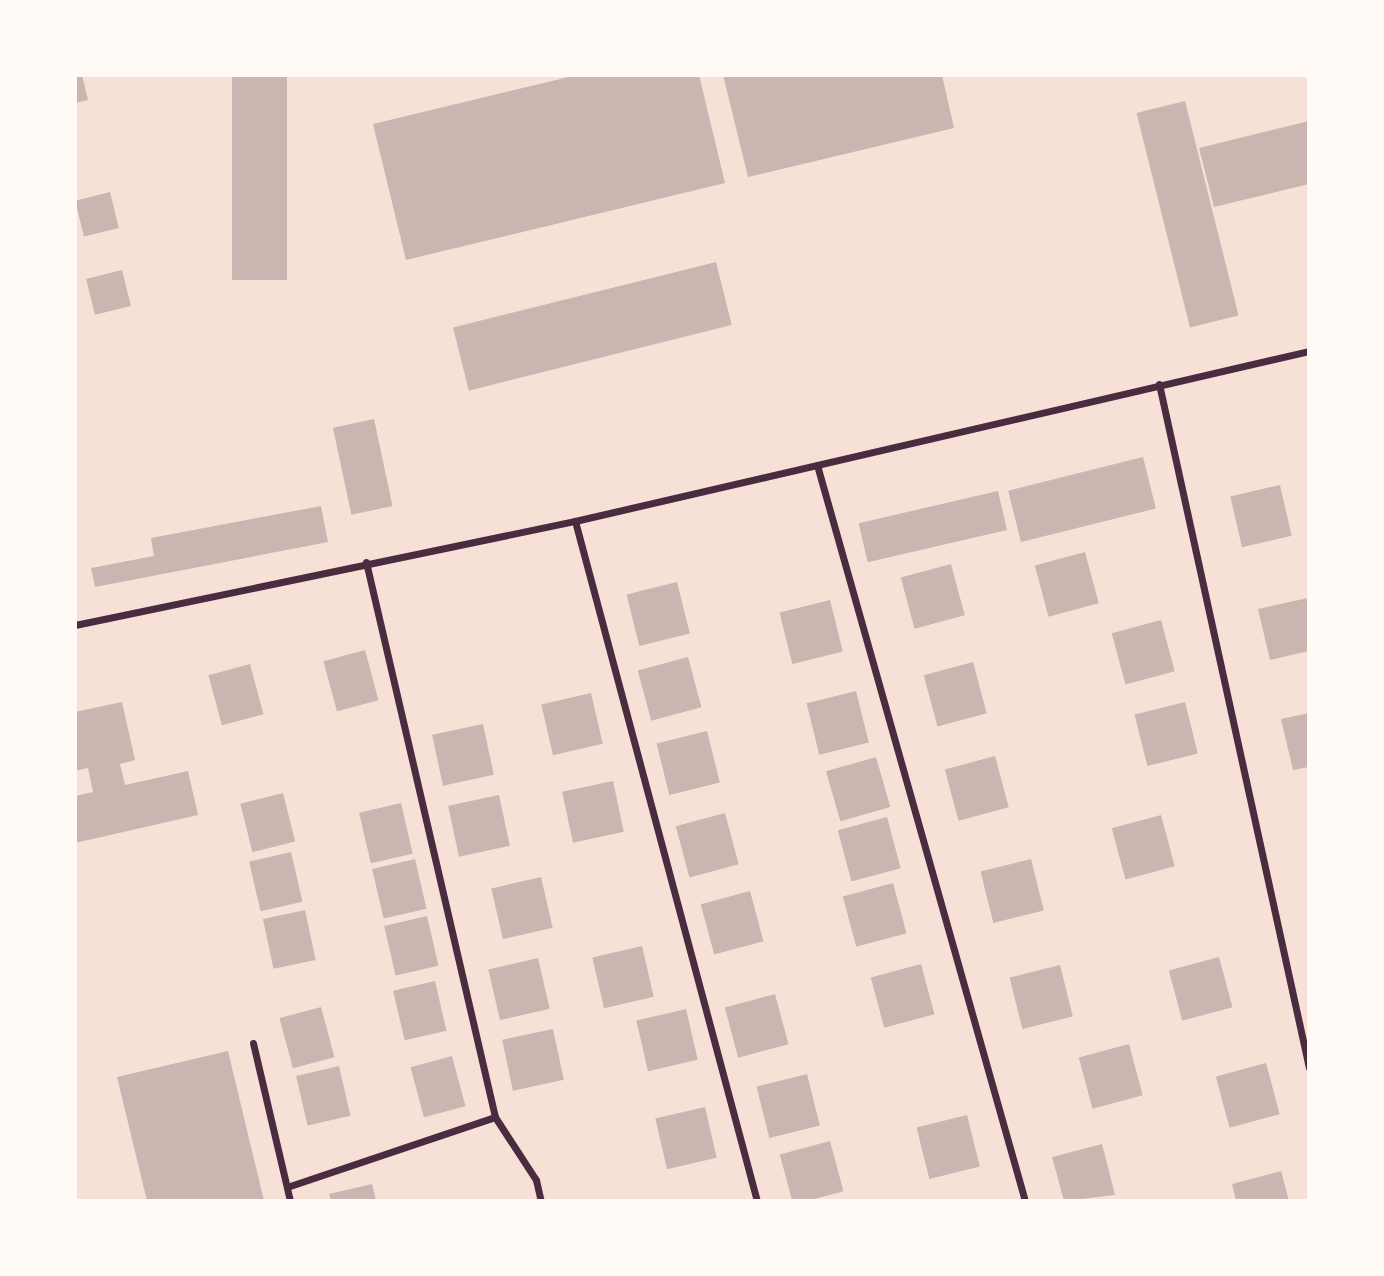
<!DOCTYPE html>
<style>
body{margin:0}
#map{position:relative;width:1384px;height:1276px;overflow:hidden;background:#f7e1d7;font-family:"Times New Roman",serif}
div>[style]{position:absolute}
.building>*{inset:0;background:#ccb4b1;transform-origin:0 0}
.minor>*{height:7px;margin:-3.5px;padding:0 3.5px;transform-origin:3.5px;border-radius:3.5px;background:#4a2c40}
span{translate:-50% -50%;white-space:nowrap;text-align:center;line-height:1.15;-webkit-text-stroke:7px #fffaf5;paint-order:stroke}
.frame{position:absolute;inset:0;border:77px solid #fffaf5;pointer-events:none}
</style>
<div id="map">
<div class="building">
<div style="clip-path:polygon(75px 75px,82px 75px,88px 100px,75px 103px)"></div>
<div style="left:232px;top:75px;width:55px;height:205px"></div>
<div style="clip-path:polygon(577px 75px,699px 75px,725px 183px,406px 260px,373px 124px)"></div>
<div style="clip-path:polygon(723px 75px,942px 75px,954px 128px,748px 177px)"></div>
<div style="left:1185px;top:101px;width:221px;height:50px;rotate:76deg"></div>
<div style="clip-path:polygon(1309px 121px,1309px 184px,1214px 207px,1199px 148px)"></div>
<div style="left:110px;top:192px;width:37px;height:36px;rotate:76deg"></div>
<div style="left:716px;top:262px;width:65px;height:271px;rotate:76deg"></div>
<div style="left:122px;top:270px;width:37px;height:37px;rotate:76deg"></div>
<div style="left:374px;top:419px;width:89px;height:42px;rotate:78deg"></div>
<div style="left:1143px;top:457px;width:53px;height:139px;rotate:76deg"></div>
<div style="left:1280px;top:485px;width:52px;height:51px;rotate:77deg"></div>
<div style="left:998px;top:491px;width:40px;height:143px;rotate:77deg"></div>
<div style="clip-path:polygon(321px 506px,328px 542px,95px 587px,91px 568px,154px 556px,151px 538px)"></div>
<div style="left:1085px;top:552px;width:53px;height:52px;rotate:75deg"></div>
<div style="left:951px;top:564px;width:53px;height:52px;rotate:75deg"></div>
<div style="left:677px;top:582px;width:53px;height:52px;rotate:76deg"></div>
<div style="clip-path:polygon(1308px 598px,1309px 651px,1270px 660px,1258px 609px)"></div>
<div style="left:830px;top:600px;width:53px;height:52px;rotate:76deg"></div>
<div style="left:1161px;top:620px;width:53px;height:51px;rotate:75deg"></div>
<div style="left:365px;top:650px;width:52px;height:43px;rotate:75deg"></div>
<div style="left:688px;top:657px;width:52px;height:52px;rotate:75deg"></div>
<div style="left:973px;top:662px;width:53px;height:51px;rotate:75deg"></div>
<div style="left:250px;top:664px;width:52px;height:43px;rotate:75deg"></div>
<div style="left:856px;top:691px;width:53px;height:51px;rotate:76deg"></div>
<div style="left:591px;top:693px;width:52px;height:51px;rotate:77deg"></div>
<div style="clip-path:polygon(122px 702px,135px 760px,120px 764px,125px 785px,188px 771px,198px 815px,75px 843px,75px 796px,93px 792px,88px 768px,75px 771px,75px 712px)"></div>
<div style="left:1185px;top:702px;width:53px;height:52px;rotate:76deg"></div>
<div style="clip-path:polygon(1309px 713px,1309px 767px,1293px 770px,1281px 719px)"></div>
<div style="left:483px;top:724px;width:52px;height:52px;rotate:78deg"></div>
<div style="left:707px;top:731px;width:53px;height:52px;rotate:76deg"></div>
<div style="left:995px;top:756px;width:53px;height:52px;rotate:75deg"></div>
<div style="left:876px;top:757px;width:52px;height:52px;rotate:74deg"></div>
<div style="left:613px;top:781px;width:52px;height:52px;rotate:78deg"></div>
<div style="left:283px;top:793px;width:50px;height:44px;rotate:76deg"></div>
<div style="left:499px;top:795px;width:52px;height:52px;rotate:78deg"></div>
<div style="left:401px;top:803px;width:52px;height:43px;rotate:77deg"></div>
<div style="left:725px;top:813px;width:53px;height:51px;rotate:75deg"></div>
<div style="left:1161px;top:815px;width:53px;height:51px;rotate:75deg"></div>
<div style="left:887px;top:817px;width:53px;height:51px;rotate:75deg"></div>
<div style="left:291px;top:852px;width:51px;height:43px;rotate:77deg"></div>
<div style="left:415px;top:859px;width:51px;height:44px;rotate:77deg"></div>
<div style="left:1031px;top:859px;width:53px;height:52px;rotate:76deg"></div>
<div style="left:541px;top:877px;width:52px;height:51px;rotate:77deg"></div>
<div style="left:893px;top:883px;width:52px;height:52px;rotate:75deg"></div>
<div style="left:750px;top:891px;width:52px;height:51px;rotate:75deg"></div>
<div style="left:305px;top:910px;width:51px;height:43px;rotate:78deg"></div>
<div style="left:427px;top:916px;width:51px;height:44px;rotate:77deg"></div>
<div style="left:642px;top:946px;width:52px;height:51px;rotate:77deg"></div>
<div style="left:1219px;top:957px;width:52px;height:52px;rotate:75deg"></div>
<div style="left:538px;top:958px;width:52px;height:51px;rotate:77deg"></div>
<div style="left:921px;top:964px;width:52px;height:52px;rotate:75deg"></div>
<div style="left:1060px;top:965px;width:53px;height:52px;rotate:76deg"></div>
<div style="left:435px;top:981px;width:51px;height:43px;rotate:77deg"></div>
<div style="left:775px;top:994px;width:52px;height:52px;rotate:75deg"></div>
<div style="left:321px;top:1007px;width:52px;height:43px;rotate:75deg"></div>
<div style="left:686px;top:1009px;width:52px;height:51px;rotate:77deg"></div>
<div style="left:553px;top:1029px;width:52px;height:52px;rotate:78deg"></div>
<div style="left:1129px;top:1044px;width:53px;height:52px;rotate:75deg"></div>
<div style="clip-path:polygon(228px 1051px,264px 1201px,147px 1201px,117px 1077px)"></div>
<div style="left:452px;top:1056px;width:52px;height:43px;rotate:75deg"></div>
<div style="left:1266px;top:1063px;width:53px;height:52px;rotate:75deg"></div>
<div style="left:339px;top:1066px;width:51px;height:44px;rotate:77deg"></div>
<div style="left:807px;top:1074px;width:53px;height:52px;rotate:76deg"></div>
<div style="left:705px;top:1107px;width:52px;height:51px;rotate:77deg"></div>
<div style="left:967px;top:1115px;width:53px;height:52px;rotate:76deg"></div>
<div style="left:830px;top:1141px;width:52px;height:52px;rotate:75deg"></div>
<div style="clip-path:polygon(1102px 1144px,1115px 1195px,1064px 1201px,1052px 1157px)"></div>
<div style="clip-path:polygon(1281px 1171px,1289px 1201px,1236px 1201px,1232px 1184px)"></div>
<div style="clip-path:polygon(372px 1184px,376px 1201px,331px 1201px,329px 1194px)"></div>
</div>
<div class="minor">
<div style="left:1159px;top:384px;width:700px;rotate:77.63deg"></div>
<div style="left:817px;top:465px;width:765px;rotate:74.22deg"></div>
<div style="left:575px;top:521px;width:704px;rotate:75.02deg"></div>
<div style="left:366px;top:562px;width:570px;rotate:76.91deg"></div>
<div style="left:495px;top:1117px;width:75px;rotate:56.9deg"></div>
<div style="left:536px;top:1180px;width:22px;rotate:77deg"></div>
<div style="left:75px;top:625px;width:511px;rotate:-11.75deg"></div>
<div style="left:575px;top:521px;width:753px;rotate:-13.04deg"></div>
<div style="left:253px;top:1043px;width:162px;rotate:76.8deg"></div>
<div style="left:287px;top:1187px;width:219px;rotate:-18.6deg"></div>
</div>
<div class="frame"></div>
</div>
